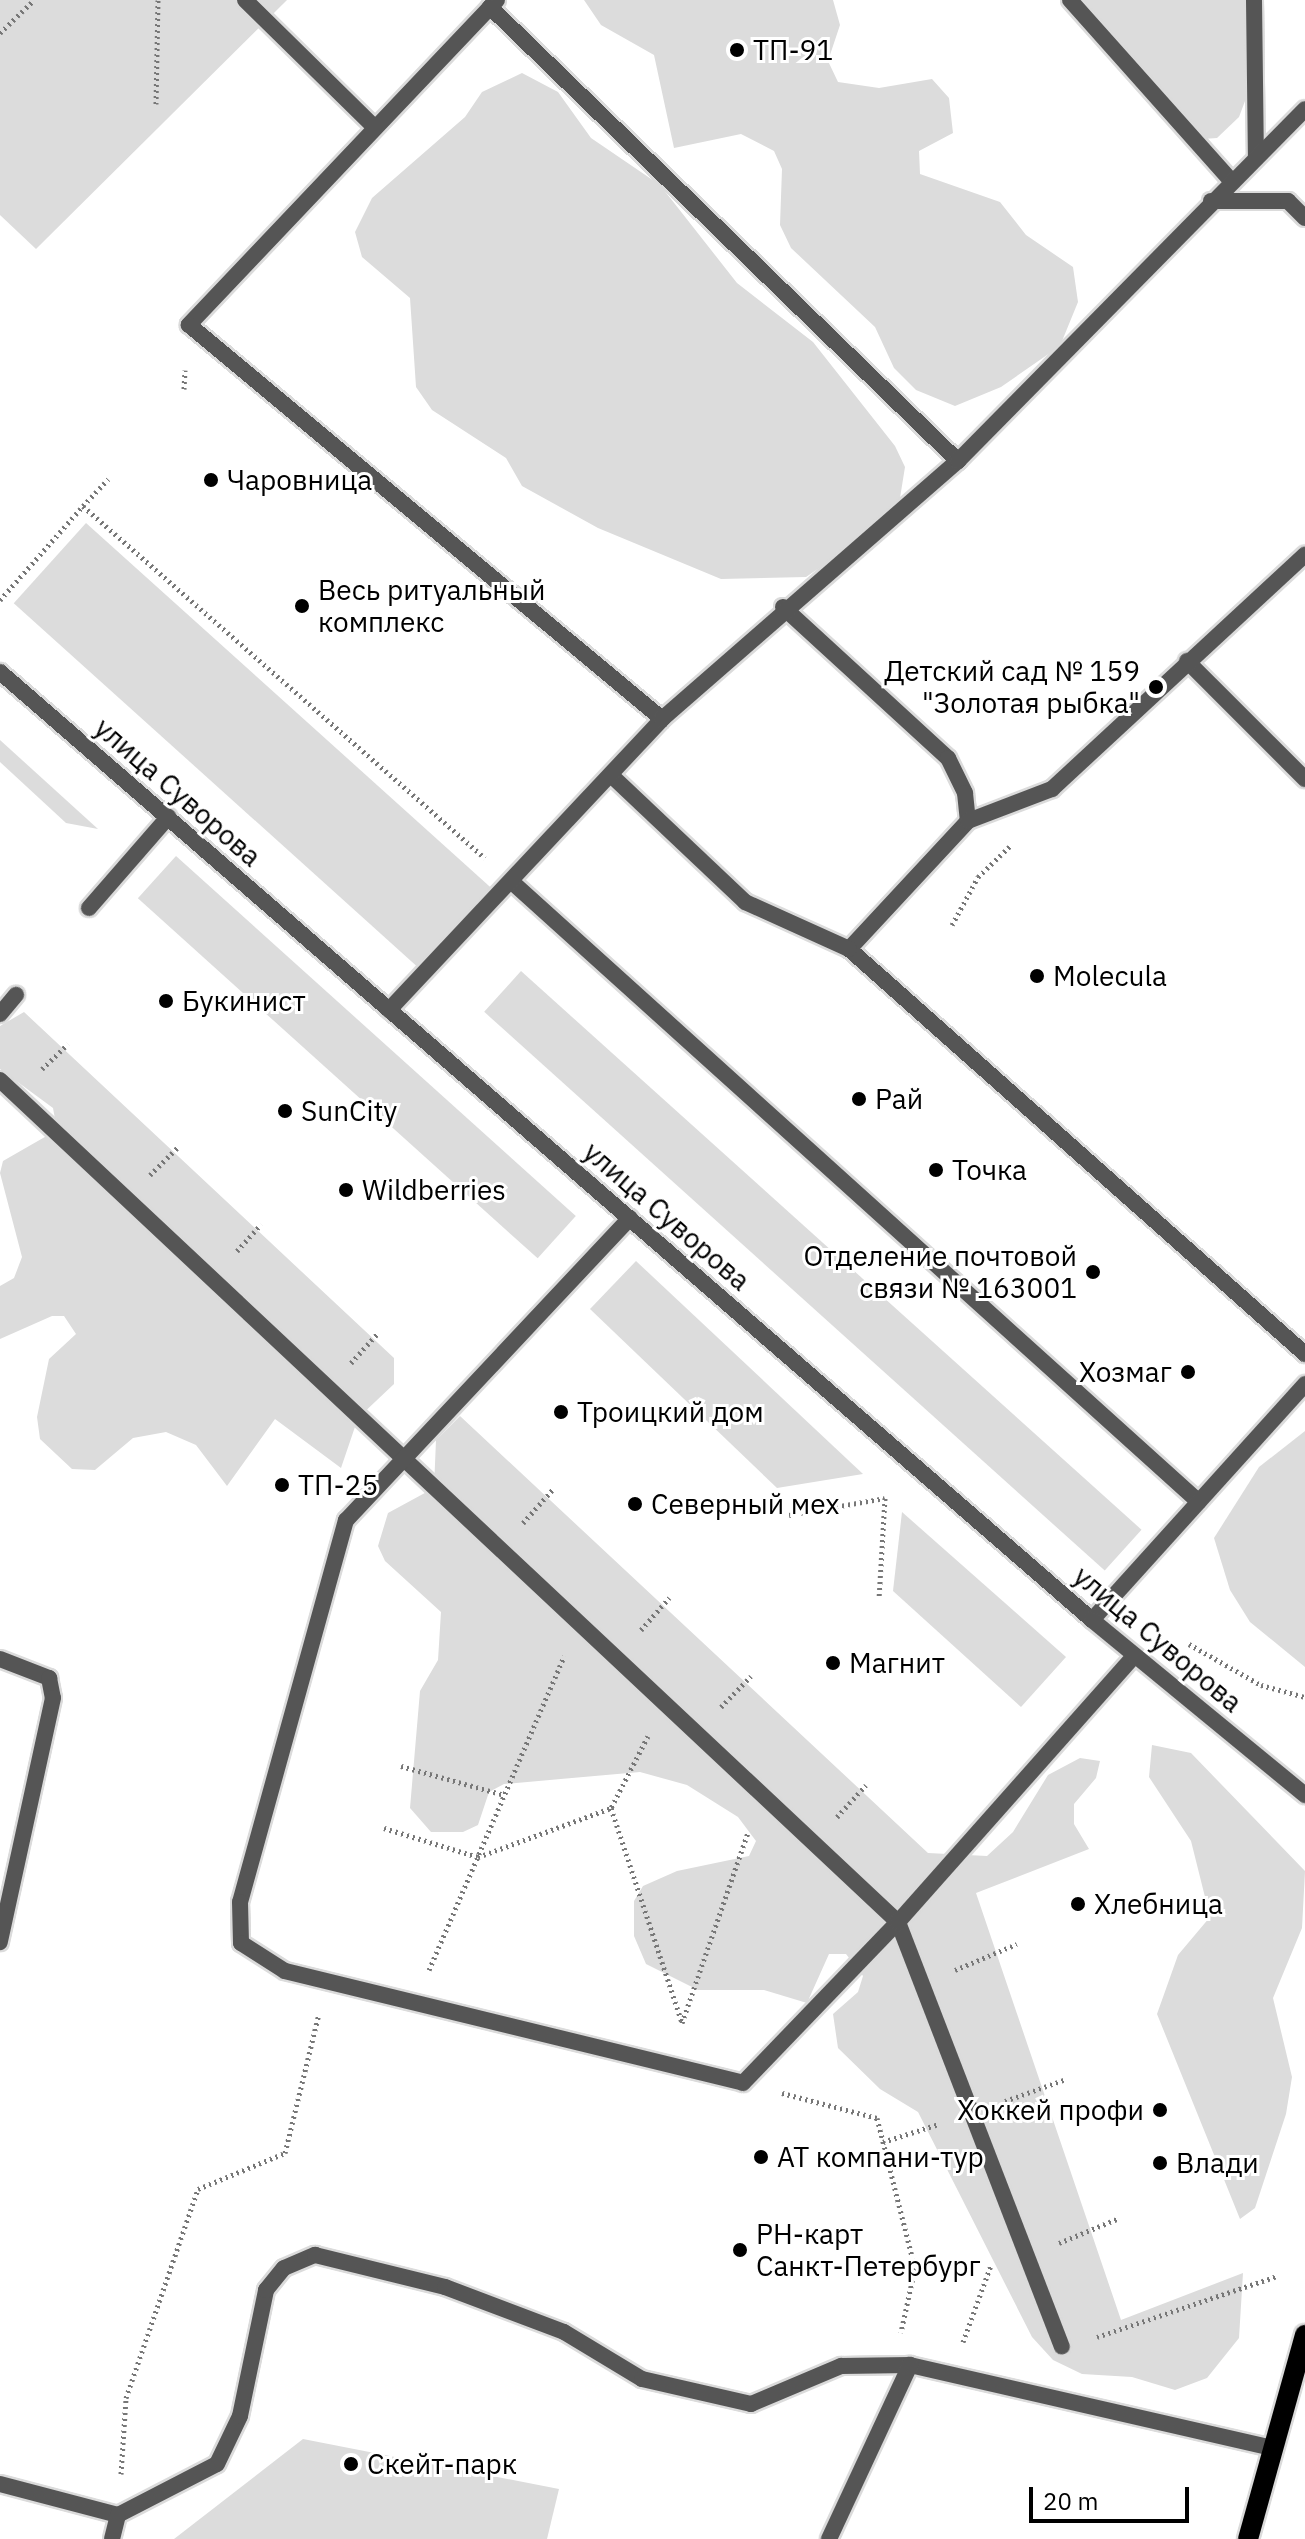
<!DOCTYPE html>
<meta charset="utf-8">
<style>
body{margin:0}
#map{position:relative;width:1305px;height:2539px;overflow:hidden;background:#fff;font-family:"IBM Plex Sans",sans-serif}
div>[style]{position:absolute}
.green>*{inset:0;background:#dcdcdc;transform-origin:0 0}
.path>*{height:5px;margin-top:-2.5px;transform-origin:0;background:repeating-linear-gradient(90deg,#777 0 2px,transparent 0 6px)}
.roads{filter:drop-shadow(2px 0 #dbdbdb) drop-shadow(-2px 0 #dbdbdb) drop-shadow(0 2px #dbdbdb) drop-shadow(0 -2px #dbdbdb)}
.lane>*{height:16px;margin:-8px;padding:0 8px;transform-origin:8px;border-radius:8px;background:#555}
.street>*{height:16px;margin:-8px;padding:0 8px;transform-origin:8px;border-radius:8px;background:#555}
.primary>*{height:20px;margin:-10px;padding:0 10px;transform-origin:10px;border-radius:10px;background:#000}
.dots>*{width:22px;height:22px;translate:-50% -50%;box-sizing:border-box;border:4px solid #fff;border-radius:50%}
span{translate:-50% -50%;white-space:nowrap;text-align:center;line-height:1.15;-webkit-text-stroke:6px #fff;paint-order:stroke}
.poi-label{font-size:28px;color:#000}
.left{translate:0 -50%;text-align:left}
.right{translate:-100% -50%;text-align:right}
.street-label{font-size:28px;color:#000}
.scale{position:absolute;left:1029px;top:2487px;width:160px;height:36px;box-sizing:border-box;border:4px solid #000;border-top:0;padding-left:10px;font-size:24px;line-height:28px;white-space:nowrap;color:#000;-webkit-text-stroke:6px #fff;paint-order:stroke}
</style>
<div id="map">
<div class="green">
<div style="clip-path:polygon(0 0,287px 0,36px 249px,0 215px)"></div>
<div style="clip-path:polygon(584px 0,833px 0,840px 25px,828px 61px,838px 82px,879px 88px,932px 79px,949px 98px,953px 133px,919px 151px,920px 174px,1000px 202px,1026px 235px,1073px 267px,1078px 302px,1060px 346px,1001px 387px,955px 406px,916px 390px,894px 368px,875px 327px,791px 248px,780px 225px,782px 169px,774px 151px,741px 134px,674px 148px,654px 55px,601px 25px)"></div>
<div style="clip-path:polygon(1061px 0,1247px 0,1245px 101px,1239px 117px,1217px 138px,1203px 139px)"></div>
<div style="clip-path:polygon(522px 73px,558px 92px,591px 138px,660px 185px,737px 283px,813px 342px,895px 446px,905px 467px,900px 498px,877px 529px,806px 577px,721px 579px,598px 528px,522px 486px,506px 458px,432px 410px,416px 387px,410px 298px,362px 257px,355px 232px,372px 198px,465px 117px,482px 92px)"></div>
<div style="left:86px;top:523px;width:545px;height:108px;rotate:42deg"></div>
<div style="clip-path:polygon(0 740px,98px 829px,66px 823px,0 762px)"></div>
<div style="left:176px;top:856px;width:538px;height:57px;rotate:42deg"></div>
<div style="left:521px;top:971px;width:835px;height:55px;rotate:42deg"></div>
<div style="clip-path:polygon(24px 1012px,394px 1358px,394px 1384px,358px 1418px,341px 1468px,275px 1419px,227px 1486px,196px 1445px,166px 1432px,133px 1438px,95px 1470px,72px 1469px,40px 1439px,37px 1417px,49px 1359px,76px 1334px,64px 1316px,52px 1316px,0 1339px,0 1286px,14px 1278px,22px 1257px,0 1173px,3px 1161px,57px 1130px,53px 1108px,0 1069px,0 1026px)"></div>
<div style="clip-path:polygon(636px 1261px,863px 1474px,777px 1488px,590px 1309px)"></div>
<div style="clip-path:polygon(460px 1416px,928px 1853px,987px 1856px,1013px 1832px,1048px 1775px,1080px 1758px,1100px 1761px,1096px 1778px,1074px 1804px,1074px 1824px,1089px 1849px,976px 1893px,1121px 2320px,1243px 2273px,1239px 2338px,1207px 2378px,1175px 2390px,1132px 2377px,1082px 2374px,1053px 2360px,1032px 2337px,918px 2112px,880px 2089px,838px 2048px,833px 2014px,858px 1992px,863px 1976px,846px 1954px,829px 1954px,807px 2003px,764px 1990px,698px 1990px,646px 1964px,634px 1936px,634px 1901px,643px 1886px,677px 1871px,749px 1856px,756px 1841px,738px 1817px,687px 1785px,640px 1772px,504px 1784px,489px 1792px,478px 1825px,463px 1832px,431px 1832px,410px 1808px,420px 1691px,438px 1660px,441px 1612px,385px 1561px,378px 1546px,388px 1513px,434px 1488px,436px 1440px)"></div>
<div style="clip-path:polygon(1305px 1431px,1305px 1667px,1250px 1622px,1230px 1590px,1214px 1538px,1259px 1467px)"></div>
<div style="clip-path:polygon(902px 1512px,1066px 1657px,1021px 1707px,893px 1591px)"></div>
<div style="clip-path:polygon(1152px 1745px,1191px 1753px,1305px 1871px,1302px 1928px,1273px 1998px,1292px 2077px,1286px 2114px,1255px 2208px,1240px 2219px,1157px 2014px,1178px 1955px,1210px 1917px,1191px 1841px,1149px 1777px)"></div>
<div style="clip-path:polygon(303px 2439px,559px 2489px,547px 2539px,174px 2539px)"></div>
</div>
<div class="path">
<div style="left:0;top:33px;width:47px;rotate:-44.1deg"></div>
<div style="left:156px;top:104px;width:104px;rotate:-88.9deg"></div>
<div style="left:184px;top:389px;width:19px;rotate:-87deg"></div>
<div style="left:83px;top:506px;width:37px;rotate:-47deg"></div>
<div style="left:0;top:600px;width:125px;rotate:-48.6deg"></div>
<div style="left:83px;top:506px;width:534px;rotate:41.21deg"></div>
<div style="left:952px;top:925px;width:55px;rotate:-61.6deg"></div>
<div style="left:978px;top:877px;width:45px;rotate:-44.1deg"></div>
<div style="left:42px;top:1069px;width:36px;rotate:-44deg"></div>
<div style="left:150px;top:1175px;width:40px;rotate:-45deg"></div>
<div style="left:237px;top:1251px;width:36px;rotate:-48deg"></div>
<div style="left:351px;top:1363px;width:39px;rotate:-48deg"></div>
<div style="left:789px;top:1515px;width:97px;rotate:-10deg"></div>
<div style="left:885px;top:1498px;width:100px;rotate:93.4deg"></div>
<div style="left:523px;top:1523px;width:47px;rotate:-48.5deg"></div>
<div style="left:641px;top:1630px;width:43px;rotate:-48.8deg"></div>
<div style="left:1189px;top:1644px;width:83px;rotate:29.7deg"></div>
<div style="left:1261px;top:1685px;width:46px;rotate:15.3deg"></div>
<div style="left:721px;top:1707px;width:43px;rotate:-45.9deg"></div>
<div style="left:648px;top:1736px;width:81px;rotate:117.2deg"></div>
<div style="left:611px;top:1808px;width:226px;rotate:71.7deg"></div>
<div style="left:401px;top:1766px;width:107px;rotate:15.7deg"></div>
<div style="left:837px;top:1817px;width:43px;rotate:-47.8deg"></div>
<div style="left:384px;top:1828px;width:98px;rotate:17.1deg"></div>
<div style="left:478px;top:1857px;width:142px;rotate:-20.2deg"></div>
<div style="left:429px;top:1970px;width:342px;rotate:-66.7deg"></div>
<div style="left:955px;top:1970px;width:67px;rotate:-22.8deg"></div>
<div style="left:682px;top:2023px;width:202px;rotate:-70.9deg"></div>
<div style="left:782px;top:2093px;width:98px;rotate:14.7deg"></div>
<div style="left:877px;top:2118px;width:155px;rotate:75.8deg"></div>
<div style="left:915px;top:2268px;width:66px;rotate:102.3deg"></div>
<div style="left:1005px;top:2101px;width:65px;rotate:-19.8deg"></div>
<div style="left:883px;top:2142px;width:59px;rotate:-17.8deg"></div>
<div style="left:1059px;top:2243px;width:63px;rotate:-22.5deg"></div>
<div style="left:1097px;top:2337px;width:190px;rotate:-18.7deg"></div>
<div style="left:963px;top:2342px;width:82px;rotate:-70deg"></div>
<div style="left:121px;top:2474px;width:76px;rotate:-86.2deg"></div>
<div style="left:126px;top:2398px;width:221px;rotate:-71deg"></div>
<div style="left:198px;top:2189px;width:94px;rotate:-22.5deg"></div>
<div style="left:285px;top:2153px;width:143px;rotate:-76.3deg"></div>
</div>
<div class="roads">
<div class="lane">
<div style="left:245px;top:0;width:180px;rotate:44.5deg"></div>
<div style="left:497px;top:0;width:448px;rotate:133.5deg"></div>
<div style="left:189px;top:325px;width:616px;rotate:39.79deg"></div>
<div style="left:1070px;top:0;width:242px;rotate:48.3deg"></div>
<div style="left:1254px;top:0;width:156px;rotate:89.3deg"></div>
<div style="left:490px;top:7px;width:652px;rotate:44.13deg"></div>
<div style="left:1211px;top:201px;width:77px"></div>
<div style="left:1288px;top:201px;width:24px;rotate:45deg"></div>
<div style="left:783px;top:607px;width:224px;rotate:42.5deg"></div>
<div style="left:948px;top:758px;width:39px;rotate:64deg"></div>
<div style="left:965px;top:793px;width:28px;rotate:84deg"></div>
<div style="left:968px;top:821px;width:175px;rotate:132.9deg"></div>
<div style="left:849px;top:949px;width:610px;rotate:41.61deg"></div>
<div style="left:1187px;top:661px;width:167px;rotate:45deg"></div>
<div style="left:613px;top:777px;width:182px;rotate:43.4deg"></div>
<div style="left:745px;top:902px;width:114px;rotate:24.3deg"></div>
<div style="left:968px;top:821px;width:90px;rotate:-20.9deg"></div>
<div style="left:1052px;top:789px;width:345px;rotate:-42.8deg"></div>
<div style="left:512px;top:882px;width:925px;rotate:42.07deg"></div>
<div style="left:89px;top:908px;width:121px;rotate:-49deg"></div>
<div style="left:389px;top:1010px;width:399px;rotate:-46.8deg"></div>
<div style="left:662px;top:719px;width:393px;rotate:-41.1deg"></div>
<div style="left:958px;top:461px;width:494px;rotate:-45.4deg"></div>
<div style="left:0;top:1014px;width:25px;rotate:-50deg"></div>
<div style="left:0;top:1080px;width:1231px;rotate:43.16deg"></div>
<div style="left:898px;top:1922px;width:455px;rotate:68.9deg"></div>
<div style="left:630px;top:1218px;width:415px;rotate:133.2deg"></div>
<div style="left:346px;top:1520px;width:396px;rotate:105.5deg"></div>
<div style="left:240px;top:1902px;width:41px;rotate:88.6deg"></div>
<div style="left:241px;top:1943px;width:52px;rotate:32.5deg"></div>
<div style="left:285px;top:1971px;width:471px;rotate:13.7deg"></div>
<div style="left:743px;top:2083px;width:223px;rotate:-46.1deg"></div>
<div style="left:898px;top:1922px;width:356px;rotate:-48.4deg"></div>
<div style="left:1092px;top:1620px;width:318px;rotate:-47.9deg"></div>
<div style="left:0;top:1659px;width:53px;rotate:21.2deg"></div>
<div style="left:49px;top:1678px;width:20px;rotate:79deg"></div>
<div style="left:53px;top:1698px;width:250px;rotate:102.3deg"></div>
<div style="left:0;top:2484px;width:122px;rotate:14.7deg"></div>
<div style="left:118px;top:2515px;width:111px;rotate:-27.3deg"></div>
<div style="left:217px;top:2464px;width:53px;rotate:-64.4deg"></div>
<div style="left:240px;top:2416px;width:129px;rotate:-78.3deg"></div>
<div style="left:266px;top:2290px;width:28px;rotate:-51deg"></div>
<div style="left:284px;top:2268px;width:34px;rotate:-23deg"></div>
<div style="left:315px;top:2255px;width:134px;rotate:13.8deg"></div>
<div style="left:445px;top:2287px;width:127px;rotate:20.7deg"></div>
<div style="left:564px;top:2332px;width:91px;rotate:31.1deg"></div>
<div style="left:642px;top:2379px;width:112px;rotate:12.9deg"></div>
<div style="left:751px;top:2404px;width:98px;rotate:-22.9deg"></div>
<div style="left:841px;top:2366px;width:69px;rotate:-0.8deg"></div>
<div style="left:910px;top:2365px;width:371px;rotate:12.9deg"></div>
<div style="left:112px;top:2539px;width:25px;rotate:-76deg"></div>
<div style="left:829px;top:2539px;width:192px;rotate:-65deg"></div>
</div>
<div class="street">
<div style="left:0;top:672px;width:1446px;rotate:40.96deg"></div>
<div style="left:1092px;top:1620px;width:276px;rotate:39.4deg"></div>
</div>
<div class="primary">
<div style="left:1248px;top:2539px;width:212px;rotate:-74.4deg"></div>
</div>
</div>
<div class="dots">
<div style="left:737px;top:50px;background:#000"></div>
<div style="left:211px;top:480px;background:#000"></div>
<div style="left:302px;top:606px;background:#000"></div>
<div style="left:1156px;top:687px;background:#000"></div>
<div style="left:1037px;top:976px;background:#000"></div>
<div style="left:166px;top:1001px;background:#000"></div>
<div style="left:859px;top:1099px;background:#000"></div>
<div style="left:285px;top:1111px;background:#000"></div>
<div style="left:936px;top:1170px;background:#000"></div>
<div style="left:346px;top:1190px;background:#000"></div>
<div style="left:1093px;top:1272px;background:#000"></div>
<div style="left:1188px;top:1372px;background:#000"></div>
<div style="left:561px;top:1412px;background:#000"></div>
<div style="left:282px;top:1485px;background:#000"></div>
<div style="left:635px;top:1504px;background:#000"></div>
<div style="left:833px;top:1663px;background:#000"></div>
<div style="left:1078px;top:1904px;background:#000"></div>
<div style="left:1160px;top:2110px;background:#000"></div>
<div style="left:761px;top:2157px;background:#000"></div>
<div style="left:1160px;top:2163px;background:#000"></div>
<div style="left:740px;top:2250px;background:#000"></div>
<div style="left:351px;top:2464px;background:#000"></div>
</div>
<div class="poi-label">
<span class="left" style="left:753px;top:50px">ТП-91</span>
<span class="left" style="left:227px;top:480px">Чаровница</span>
<span class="left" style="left:318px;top:606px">Весь ритуальный<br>комплекс</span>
<span class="right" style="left:1140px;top:687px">Детский сад № 159<br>"Золотая рыбка"</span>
<span class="left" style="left:1053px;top:976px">Molecula</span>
<span class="left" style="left:182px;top:1001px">Букинист</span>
<span class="left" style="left:875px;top:1099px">Рай</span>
<span class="left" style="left:301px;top:1111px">SunCity</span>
<span class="left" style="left:952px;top:1170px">Точка</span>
<span class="left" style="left:362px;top:1190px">Wildberries</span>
<span class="right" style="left:1077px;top:1272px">Отделение почтовой<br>связи № 163001</span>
<span class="right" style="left:1172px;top:1372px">Хозмаг</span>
<span class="left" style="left:577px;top:1412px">Троицкий дом</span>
<span class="left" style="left:298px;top:1485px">ТП-25</span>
<span class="left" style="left:651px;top:1504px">Северный мех</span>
<span class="left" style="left:849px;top:1663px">Магнит</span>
<span class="left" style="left:1094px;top:1904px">Хлебница</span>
<span class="right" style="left:1144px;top:2110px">Хоккей профи</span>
<span class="left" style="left:777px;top:2157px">АТ компани-тур</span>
<span class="left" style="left:1176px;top:2163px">Влади</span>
<span class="left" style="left:756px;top:2250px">РН-карт<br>Санкт-Петербург</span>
<span class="left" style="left:367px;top:2464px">Скейт-парк</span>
</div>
<div class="street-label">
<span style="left:178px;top:792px;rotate:41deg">улица Суворова</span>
<span style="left:667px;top:1216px;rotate:41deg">улица Суворова</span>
<span style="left:1158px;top:1639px;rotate:40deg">улица Суворова</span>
</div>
<div class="scale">20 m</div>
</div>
